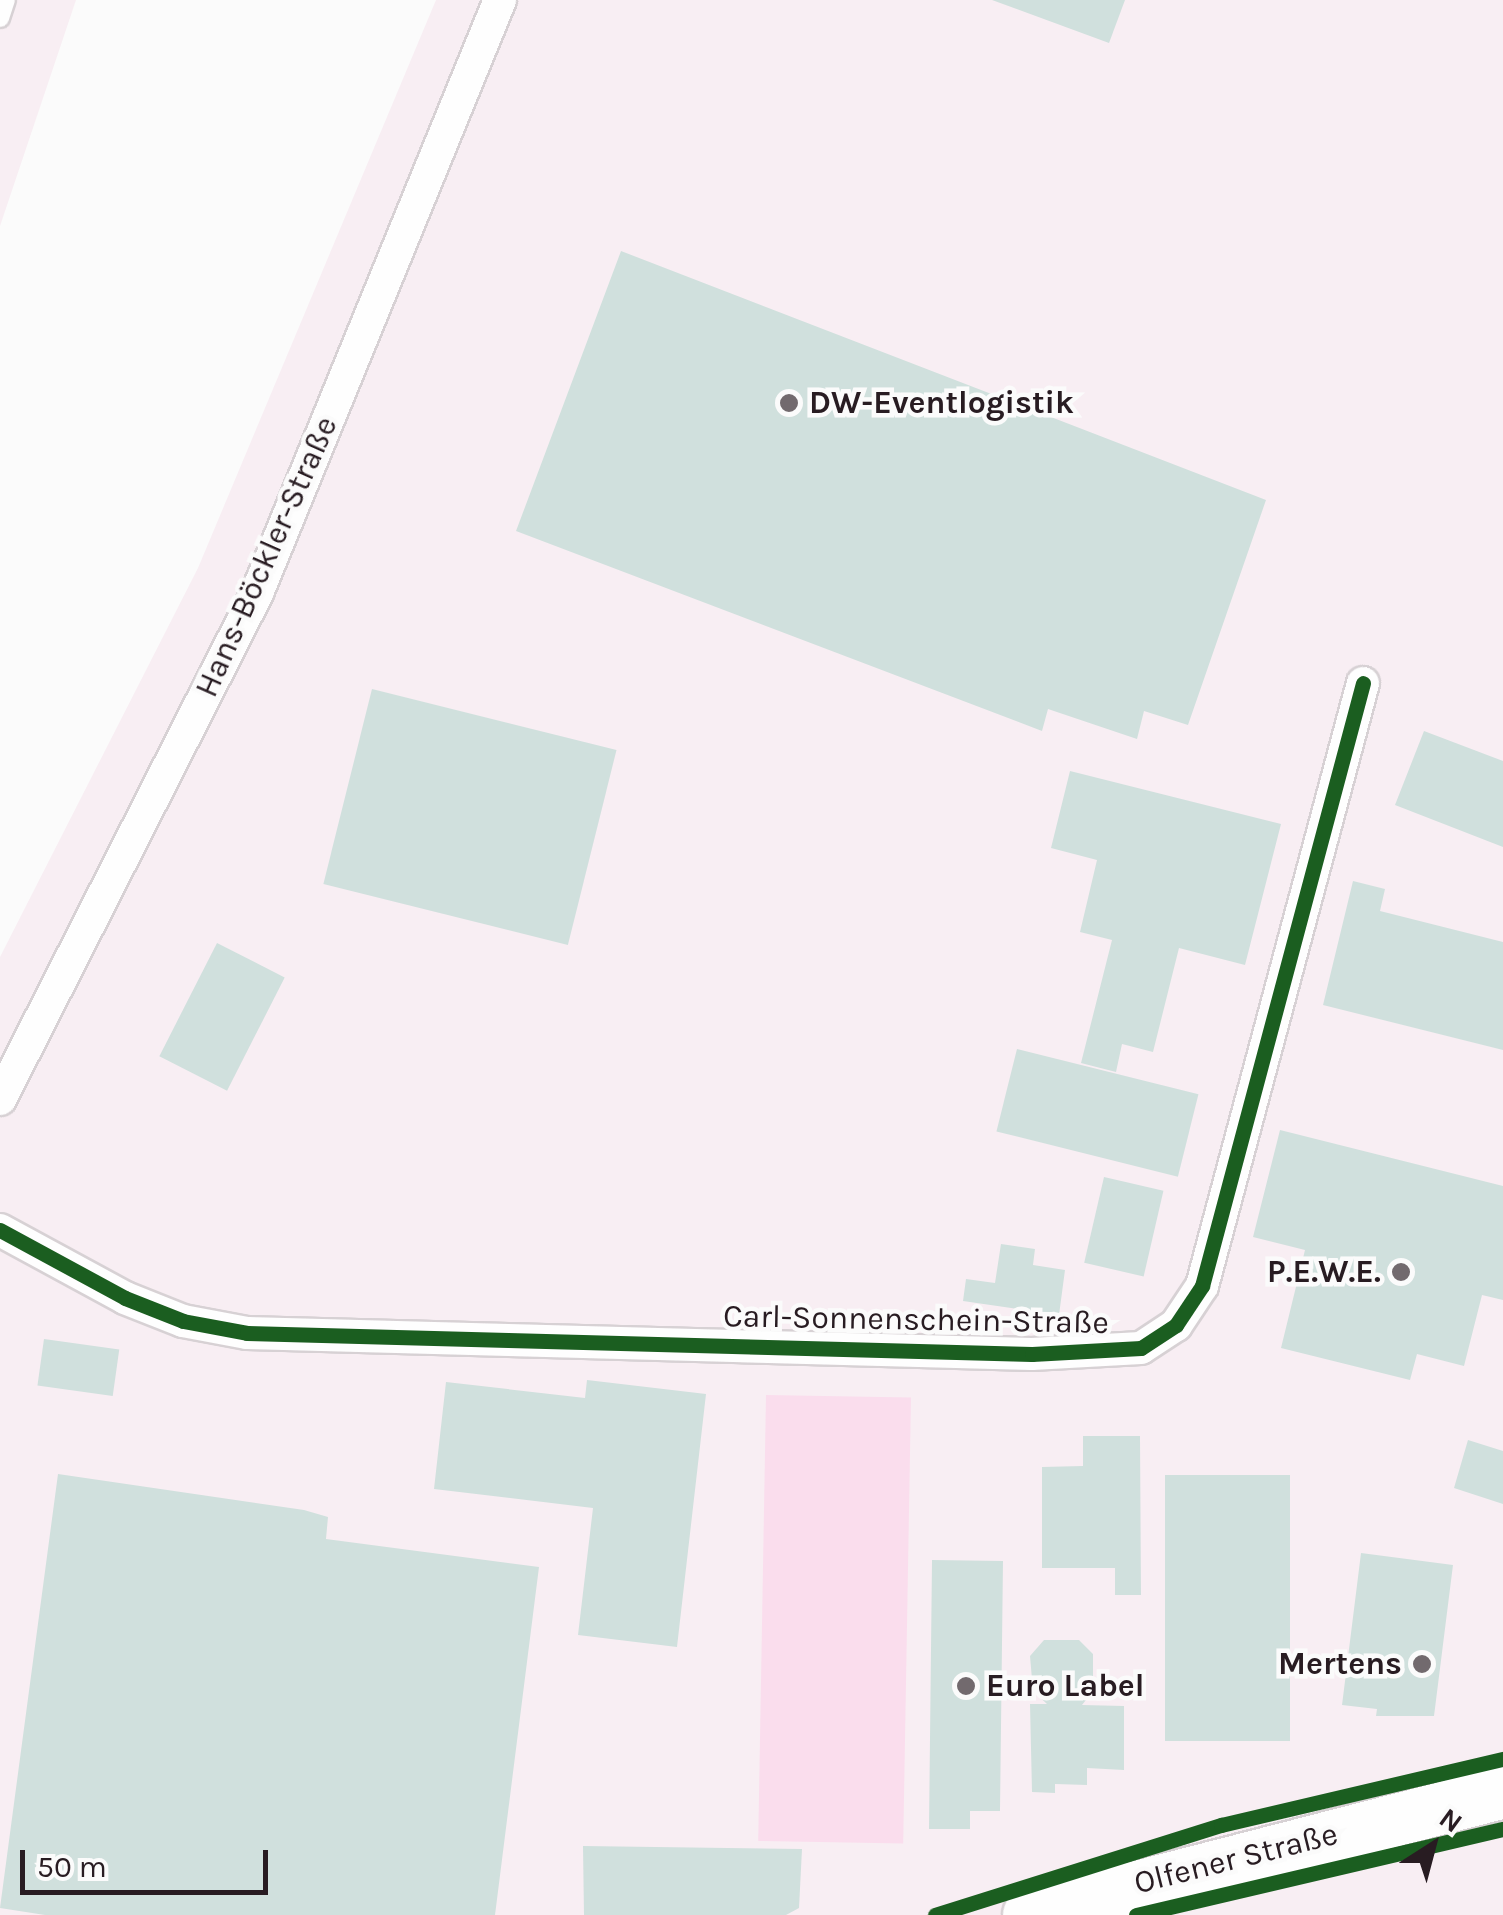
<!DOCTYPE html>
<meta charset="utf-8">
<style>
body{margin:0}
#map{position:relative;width:1503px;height:1915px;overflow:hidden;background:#fbfbfb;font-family:Karla,sans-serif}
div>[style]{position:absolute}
.built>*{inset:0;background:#f8eef3}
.green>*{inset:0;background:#fadded;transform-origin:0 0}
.building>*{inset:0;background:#d0e0dd;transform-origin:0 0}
.roads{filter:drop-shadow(2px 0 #d7d1d4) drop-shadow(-2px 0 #d7d1d4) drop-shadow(0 2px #d7d1d4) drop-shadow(0 -2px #d7d1d4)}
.service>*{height:18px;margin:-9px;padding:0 9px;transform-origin:9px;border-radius:9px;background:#fefefe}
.minor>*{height:32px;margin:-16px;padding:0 16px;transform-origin:16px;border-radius:16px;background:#fefefe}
.primary>*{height:52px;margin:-26px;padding:0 26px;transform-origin:26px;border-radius:26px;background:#fefefe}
.cycleway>*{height:15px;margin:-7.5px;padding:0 7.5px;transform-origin:7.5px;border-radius:7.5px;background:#1b5e20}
.dots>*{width:28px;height:28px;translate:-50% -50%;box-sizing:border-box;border:5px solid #fbfbfb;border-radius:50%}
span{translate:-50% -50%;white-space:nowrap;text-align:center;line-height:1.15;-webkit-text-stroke:9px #fbfbfb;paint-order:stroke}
.poi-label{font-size:32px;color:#281c22;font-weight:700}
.left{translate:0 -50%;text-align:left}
.right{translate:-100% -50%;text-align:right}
.street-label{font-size:32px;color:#281c22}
.north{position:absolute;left:1383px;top:1795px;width:100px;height:100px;-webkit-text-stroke:8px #fbfbfb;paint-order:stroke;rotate:36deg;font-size:28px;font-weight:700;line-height:40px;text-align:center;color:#281c22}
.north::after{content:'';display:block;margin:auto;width:35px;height:45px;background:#281c22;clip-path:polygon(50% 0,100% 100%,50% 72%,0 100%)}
.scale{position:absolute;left:20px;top:1850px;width:248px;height:45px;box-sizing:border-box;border:5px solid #281c22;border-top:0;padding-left:12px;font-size:30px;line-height:35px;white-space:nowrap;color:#281c22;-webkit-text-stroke:8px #fbfbfb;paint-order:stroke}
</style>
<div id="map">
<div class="built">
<div style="clip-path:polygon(0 0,76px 0,0 226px)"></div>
<div style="clip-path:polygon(436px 0,1503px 0,1503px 1915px,0 1915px,0 957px,198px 568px)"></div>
</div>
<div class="green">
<div style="left:766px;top:1395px;width:145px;height:446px;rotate:1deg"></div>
</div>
<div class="building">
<div style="clip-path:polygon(992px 0,1125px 0,1109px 43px)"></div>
<div style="clip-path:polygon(621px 251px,1266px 500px,1188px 725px,1144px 711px,1137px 739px,1048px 709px,1042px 731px,516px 531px)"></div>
<div style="left:372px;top:689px;width:252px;height:201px;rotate:14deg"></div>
<div style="clip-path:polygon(1424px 731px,1503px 761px,1503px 847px,1395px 805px)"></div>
<div style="clip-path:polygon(1070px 771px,1281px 824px,1245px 965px,1179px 948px,1153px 1052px,1122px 1044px,1116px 1072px,1081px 1063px,1112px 940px,1080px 932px,1097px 860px,1051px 848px)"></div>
<div style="clip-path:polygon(1353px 881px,1385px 889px,1380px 911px,1503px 942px,1503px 1050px,1323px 1005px)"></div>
<div style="left:217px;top:943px;width:76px;height:127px;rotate:27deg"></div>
<div style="left:1017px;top:1049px;width:187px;height:85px;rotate:14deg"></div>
<div style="clip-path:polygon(1280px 1130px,1503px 1186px,1503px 1300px,1482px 1295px,1464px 1366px,1417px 1354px,1410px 1380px,1281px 1348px,1305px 1250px,1253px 1237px)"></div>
<div style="left:1104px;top:1177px;width:61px;height:88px;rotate:13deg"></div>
<div style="clip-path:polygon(1001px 1244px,1035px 1249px,1033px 1265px,1065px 1270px,1059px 1315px,963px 1301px,966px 1279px,995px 1283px)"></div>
<div style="left:44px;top:1339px;width:76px;height:47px;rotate:8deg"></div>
<div style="clip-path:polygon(587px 1380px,706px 1394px,677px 1647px,578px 1635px,593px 1508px,434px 1489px,446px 1382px,585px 1398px)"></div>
<div style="clip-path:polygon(1083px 1436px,1140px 1436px,1141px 1595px,1115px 1595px,1115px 1568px,1042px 1568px,1042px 1467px,1083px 1466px)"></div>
<div style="clip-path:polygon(1468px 1440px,1503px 1451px,1503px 1504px,1454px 1488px)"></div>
<div style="clip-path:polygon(58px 1474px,304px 1510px,328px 1517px,326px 1539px,539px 1567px,495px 1915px,45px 1915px,0 1908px)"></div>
<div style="left:1165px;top:1475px;width:125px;height:266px"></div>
<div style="clip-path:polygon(1361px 1553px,1453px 1565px,1434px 1716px,1376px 1716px,1377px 1709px,1342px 1705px)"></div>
<div style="clip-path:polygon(932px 1560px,1003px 1561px,1000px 1811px,970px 1811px,970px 1829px,929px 1829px)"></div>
<div style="clip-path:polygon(1044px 1640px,1079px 1640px,1093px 1654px,1093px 1691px,1082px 1705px,1124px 1706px,1124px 1770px,1087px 1768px,1087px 1785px,1055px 1784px,1055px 1793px,1032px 1792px,1030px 1704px,1047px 1704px,1033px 1691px,1030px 1656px)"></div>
<div style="clip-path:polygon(583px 1846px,802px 1849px,799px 1908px,786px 1915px,584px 1915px)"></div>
</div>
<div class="roads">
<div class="service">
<div style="left:0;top:18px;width:19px;rotate:-72deg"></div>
</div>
<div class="minor">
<div style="left:0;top:1099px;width:568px;rotate:-63.07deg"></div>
<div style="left:257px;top:593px;width:641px;rotate:-67.72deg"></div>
<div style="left:0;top:1230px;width:142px;rotate:28.5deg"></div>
<div style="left:125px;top:1298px;width:62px;rotate:21.6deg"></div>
<div style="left:183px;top:1321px;width:65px;rotate:10.6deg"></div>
<div style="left:247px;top:1333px;width:785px;rotate:1.53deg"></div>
<div style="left:1032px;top:1354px;width:109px;rotate:-3.2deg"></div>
<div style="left:1141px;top:1348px;width:42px;rotate:-33.3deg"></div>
<div style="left:1176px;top:1325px;width:47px;rotate:-56.3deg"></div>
<div style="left:1202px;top:1286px;width:624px;rotate:-75.05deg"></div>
</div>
<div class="primary">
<div style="left:1029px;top:1915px;width:490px;rotate:-14.5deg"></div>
</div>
</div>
<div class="cycleway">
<div style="left:0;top:1230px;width:142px;rotate:28.5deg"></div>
<div style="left:125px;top:1298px;width:62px;rotate:21.6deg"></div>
<div style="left:183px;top:1321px;width:65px;rotate:10.6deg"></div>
<div style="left:247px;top:1333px;width:785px;rotate:1.53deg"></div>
<div style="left:1032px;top:1354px;width:109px;rotate:-3.2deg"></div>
<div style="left:1141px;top:1348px;width:42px;rotate:-33.3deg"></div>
<div style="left:1176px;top:1325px;width:47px;rotate:-56.3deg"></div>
<div style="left:1202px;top:1286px;width:624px;rotate:-75.05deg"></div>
<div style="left:935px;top:1915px;width:300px;rotate:-17.5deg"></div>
<div style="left:1221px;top:1825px;width:290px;rotate:-13.2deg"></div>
<div style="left:1136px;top:1915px;width:377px;rotate:-13.2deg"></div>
</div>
<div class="dots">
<div style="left:789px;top:403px;background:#726a6e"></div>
<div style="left:1401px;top:1272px;background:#726a6e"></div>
<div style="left:1422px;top:1664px;background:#726a6e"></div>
<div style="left:966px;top:1686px;background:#726a6e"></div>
</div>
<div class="poi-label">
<span class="left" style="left:809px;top:403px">DW-Eventlogistik</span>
<span class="right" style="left:1381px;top:1272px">P.E.W.E.</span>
<span class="right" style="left:1402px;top:1664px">Mertens</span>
<span class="left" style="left:986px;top:1686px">Euro Label</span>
</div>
<div class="street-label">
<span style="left:267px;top:557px;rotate:-66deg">Hans-Böckler-Straße</span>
<span style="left:916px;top:1320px;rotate:1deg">Carl-Sonnenschein-Straße</span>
<span style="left:1236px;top:1859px;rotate:-14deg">Olfener Straße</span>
</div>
<div class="north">N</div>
<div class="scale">50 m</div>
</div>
